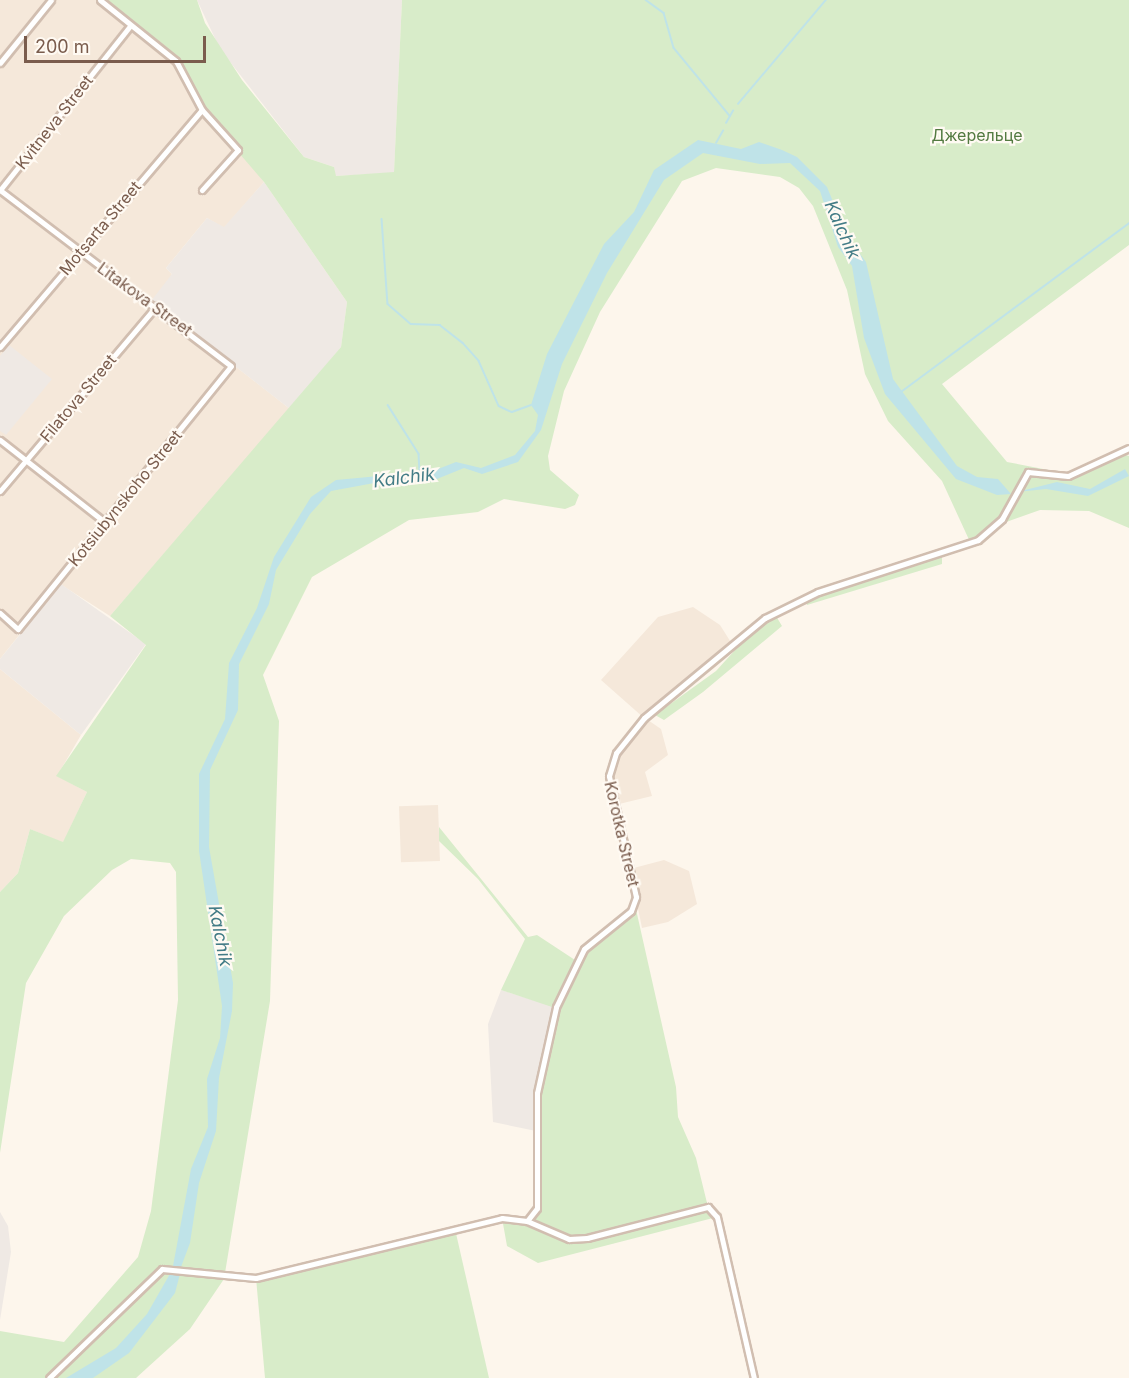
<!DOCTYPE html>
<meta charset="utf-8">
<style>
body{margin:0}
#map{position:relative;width:1129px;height:1378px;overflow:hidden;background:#fdf6ec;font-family:Inter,sans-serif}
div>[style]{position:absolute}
.residential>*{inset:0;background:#f5e8da;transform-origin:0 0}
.industrial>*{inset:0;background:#efe9e4}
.green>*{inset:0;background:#d8ecc9}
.water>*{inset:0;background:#bfe3e8}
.stream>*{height:1.5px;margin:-0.75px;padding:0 0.75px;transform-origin:0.75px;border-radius:0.75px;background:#bfe3e8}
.roads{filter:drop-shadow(2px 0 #d1beb0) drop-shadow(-2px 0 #d1beb0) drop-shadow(0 2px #d1beb0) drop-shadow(0 -2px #d1beb0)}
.street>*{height:5px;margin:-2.5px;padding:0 2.5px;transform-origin:2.5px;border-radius:2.5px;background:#fff}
span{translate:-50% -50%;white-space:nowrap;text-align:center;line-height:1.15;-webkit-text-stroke:4.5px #fffaf3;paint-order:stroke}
.street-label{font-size:16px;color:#7a5c4d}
.park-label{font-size:16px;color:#537a41}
.water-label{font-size:18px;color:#437c86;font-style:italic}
.scale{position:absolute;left:24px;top:36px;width:182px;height:27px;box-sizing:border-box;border:3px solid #7a5c4d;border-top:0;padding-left:8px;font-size:18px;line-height:21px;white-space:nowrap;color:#7a5c4d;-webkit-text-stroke:4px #fffaf3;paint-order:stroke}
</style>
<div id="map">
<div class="residential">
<div style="clip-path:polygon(0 0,100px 0,169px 53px,264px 182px,224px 228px,207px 218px,166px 268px,172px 274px,157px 305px,290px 409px,110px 616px,60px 584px,0 659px)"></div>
<div style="clip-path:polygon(693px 607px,720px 625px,732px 644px,645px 718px,661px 729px,668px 755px,645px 772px,652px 796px,615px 805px,609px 764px,644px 718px,601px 680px,658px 617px)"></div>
<div style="clip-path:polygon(0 669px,81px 735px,57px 776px,87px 792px,63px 843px,30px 829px,18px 873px,0 892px)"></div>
<div style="left:438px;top:805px;width:56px;height:39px;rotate:88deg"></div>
<div style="clip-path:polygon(664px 860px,689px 871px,697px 904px,668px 922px,642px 928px,630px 869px)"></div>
</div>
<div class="industrial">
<div style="clip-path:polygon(197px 0,402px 0,394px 173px,335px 176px,334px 167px,304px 157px,220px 49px)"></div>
<div style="clip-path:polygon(264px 182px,347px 302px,341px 347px,290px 409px,151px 301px,172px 274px,166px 268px,207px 218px,224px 227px)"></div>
<div style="clip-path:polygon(9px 345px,52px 379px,6px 435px,0 431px,0 356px)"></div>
<div style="clip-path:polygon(61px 584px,146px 644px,81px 735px,0 669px,0 659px)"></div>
<div style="clip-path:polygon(501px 990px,556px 1007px,546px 1037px,536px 1131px,493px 1122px,488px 1024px)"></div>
<div style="clip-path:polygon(0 1212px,8px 1226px,11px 1252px,0 1320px)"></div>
</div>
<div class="green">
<div style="clip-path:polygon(100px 0,197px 0,205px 23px,242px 80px,304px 157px,334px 167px,336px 176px,394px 172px,402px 0,1129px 0,1129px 245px,942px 384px,1007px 462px,1064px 473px,1119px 453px,1129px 456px,1129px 528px,1089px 511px,1040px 510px,998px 525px,971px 544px,942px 481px,888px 421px,865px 374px,847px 290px,813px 206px,799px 188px,780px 177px,716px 168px,682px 181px,600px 312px,564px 391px,548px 456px,550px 470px,579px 495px,575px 505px,565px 509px,504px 499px,478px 512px,409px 520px,312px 577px,263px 675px,279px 721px,270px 1001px,224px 1279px,190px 1329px,136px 1378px,0 1378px,0 1331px,64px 1342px,138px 1257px,151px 1211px,178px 1000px,176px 872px,170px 863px,131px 859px,112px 870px,64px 916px,26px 983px,0 1153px,0 892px,18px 873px,30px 829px,63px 842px,87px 792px,56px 776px,146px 645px,110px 616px,341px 347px,347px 302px,264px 182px,202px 110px,176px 61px)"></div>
<div style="clip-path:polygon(942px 553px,942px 564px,807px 605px,805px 598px)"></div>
<div style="clip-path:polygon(776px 616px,782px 626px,703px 692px,664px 720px,655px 715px,716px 671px,756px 627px)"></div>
<div style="clip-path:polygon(439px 827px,528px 937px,537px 935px,575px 960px,635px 905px,676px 1087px,678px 1117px,696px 1158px,708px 1207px,717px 1217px,538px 1263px,507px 1246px,502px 1218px,527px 1220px,534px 1216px,541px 1065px,555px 1008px,501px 990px,525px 939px,478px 879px,439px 841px)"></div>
<div style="clip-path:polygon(455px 1229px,489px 1378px,265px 1378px,256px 1278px)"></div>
</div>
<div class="water">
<div style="clip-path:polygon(698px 140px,741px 149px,759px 142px,782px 150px,797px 157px,827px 187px,848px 238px,866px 262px,893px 379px,957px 466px,977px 477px,998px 479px,1011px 494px,997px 495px,956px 479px,885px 394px,864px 338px,852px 266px,838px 247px,820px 191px,790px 163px,760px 164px,703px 153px,664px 180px,607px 273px,562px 364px,541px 430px,518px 462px,482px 474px,464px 468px,427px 483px,385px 481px,331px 491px,310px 514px,276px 570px,269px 604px,239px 664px,238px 710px,210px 770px,209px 847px,233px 983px,232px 1011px,219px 1078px,216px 1131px,199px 1183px,190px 1243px,181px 1267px,173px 1266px,191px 1169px,208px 1127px,207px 1079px,220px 1038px,222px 1006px,199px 851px,199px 774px,225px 719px,229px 663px,257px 608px,274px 557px,311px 497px,336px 480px,433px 471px,456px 462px,481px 468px,515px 455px,535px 431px,538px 415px,531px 405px,547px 354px,604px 244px,634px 212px,654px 170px)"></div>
<div style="clip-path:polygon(1125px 469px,1129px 476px,1088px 496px,1046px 489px,1017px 492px,1057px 482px,1090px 489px)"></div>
<div style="clip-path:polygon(171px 1272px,180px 1274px,175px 1293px,129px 1353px,93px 1378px,66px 1378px,116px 1348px,147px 1314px)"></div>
</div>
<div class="stream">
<div style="left:646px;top:0;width:22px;rotate:36deg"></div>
<div style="left:664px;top:13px;width:36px;rotate:74deg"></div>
<div style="left:674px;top:48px;width:88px;rotate:50.5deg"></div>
<div style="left:738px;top:104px;width:136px;rotate:-49.8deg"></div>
<div style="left:726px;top:123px;width:14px;rotate:-60deg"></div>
<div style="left:716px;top:143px;width:14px;rotate:-60deg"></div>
<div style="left:382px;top:219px;width:85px;rotate:86deg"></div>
<div style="left:388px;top:304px;width:30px;rotate:41deg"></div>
<div style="left:411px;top:324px;width:29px;rotate:2deg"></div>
<div style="left:440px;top:325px;width:29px;rotate:38deg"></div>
<div style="left:463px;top:343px;width:24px;rotate:48deg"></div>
<div style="left:479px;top:361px;width:49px;rotate:66deg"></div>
<div style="left:499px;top:406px;width:14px;rotate:25deg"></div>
<div style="left:512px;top:412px;width:20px;rotate:-20deg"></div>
<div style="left:901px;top:392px;width:284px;rotate:-36.5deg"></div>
<div style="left:388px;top:405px;width:58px;rotate:57.7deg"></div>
<div style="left:419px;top:454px;width:19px;rotate:87deg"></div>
</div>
<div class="roads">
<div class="street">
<div style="left:100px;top:0;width:97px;rotate:38.8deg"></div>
<div style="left:176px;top:61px;width:55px;rotate:62deg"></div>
<div style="left:202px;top:110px;width:54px;rotate:48deg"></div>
<div style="left:238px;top:150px;width:54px;rotate:132deg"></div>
<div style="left:0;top:63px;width:81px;rotate:-51deg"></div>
<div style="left:0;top:347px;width:311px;rotate:-49.6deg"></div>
<div style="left:0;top:440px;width:135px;rotate:38.1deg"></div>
<div style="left:0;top:491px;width:243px;rotate:-49.8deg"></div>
<div style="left:0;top:613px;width:24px;rotate:42deg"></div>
<div style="left:18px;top:629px;width:338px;rotate:-51deg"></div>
<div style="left:231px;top:366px;width:290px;rotate:-142.7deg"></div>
<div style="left:0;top:190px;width:208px;rotate:-51.6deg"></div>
<div style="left:527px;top:1221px;width:16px;rotate:-52deg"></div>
<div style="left:537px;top:1208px;width:115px;rotate:-90deg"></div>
<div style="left:537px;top:1093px;width:88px;rotate:-77.5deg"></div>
<div style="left:556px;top:1007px;width:64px;rotate:-64.2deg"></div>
<div style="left:584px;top:949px;width:60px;rotate:-39deg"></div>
<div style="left:631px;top:911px;width:15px;rotate:-70deg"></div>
<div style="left:636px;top:897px;width:124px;rotate:-102.6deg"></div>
<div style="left:609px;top:776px;width:24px;rotate:-73deg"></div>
<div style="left:616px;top:753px;width:45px;rotate:-51.3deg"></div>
<div style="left:644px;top:718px;width:157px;rotate:-39.6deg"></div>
<div style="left:765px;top:618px;width:59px;rotate:-26.1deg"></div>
<div style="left:818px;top:592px;width:168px;rotate:-18deg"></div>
<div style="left:978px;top:540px;width:32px;rotate:-41deg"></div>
<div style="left:1002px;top:519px;width:54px;rotate:-61deg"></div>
<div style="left:1028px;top:472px;width:40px;rotate:5.7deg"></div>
<div style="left:1068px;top:476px;width:67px;rotate:-24.7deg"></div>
<div style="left:49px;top:1378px;width:157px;rotate:-44deg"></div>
<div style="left:162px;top:1269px;width:94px;rotate:5.5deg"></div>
<div style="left:256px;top:1278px;width:253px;rotate:-13.7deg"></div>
<div style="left:502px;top:1218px;width:25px;rotate:7deg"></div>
<div style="left:527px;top:1221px;width:46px;rotate:23.2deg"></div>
<div style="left:569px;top:1239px;width:18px;rotate:-3deg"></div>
<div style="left:587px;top:1238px;width:125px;rotate:-14.4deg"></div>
<div style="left:708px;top:1207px;width:13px;rotate:48deg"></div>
<div style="left:717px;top:1217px;width:165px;rotate:77.1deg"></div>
</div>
</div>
<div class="street-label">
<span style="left:54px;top:122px;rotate:-52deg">Kvitneva Street</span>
<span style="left:100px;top:228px;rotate:-50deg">Motsarta Street</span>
<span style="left:145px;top:299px;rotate:36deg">Litakova Street</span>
<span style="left:78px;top:398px;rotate:-50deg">Filatova Street</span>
<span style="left:125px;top:498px;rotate:-51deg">Kotsiubynskoho Street</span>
<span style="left:622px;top:834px;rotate:77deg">Korotka Street</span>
</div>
<div class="park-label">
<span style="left:977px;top:135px">Джерельце</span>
</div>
<div class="water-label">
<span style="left:842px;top:230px;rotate:66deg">Kalchik</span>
<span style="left:404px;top:478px;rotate:-7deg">Kalchik</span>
<span style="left:220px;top:936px;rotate:79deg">Kalchik</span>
</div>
<div class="scale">200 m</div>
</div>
